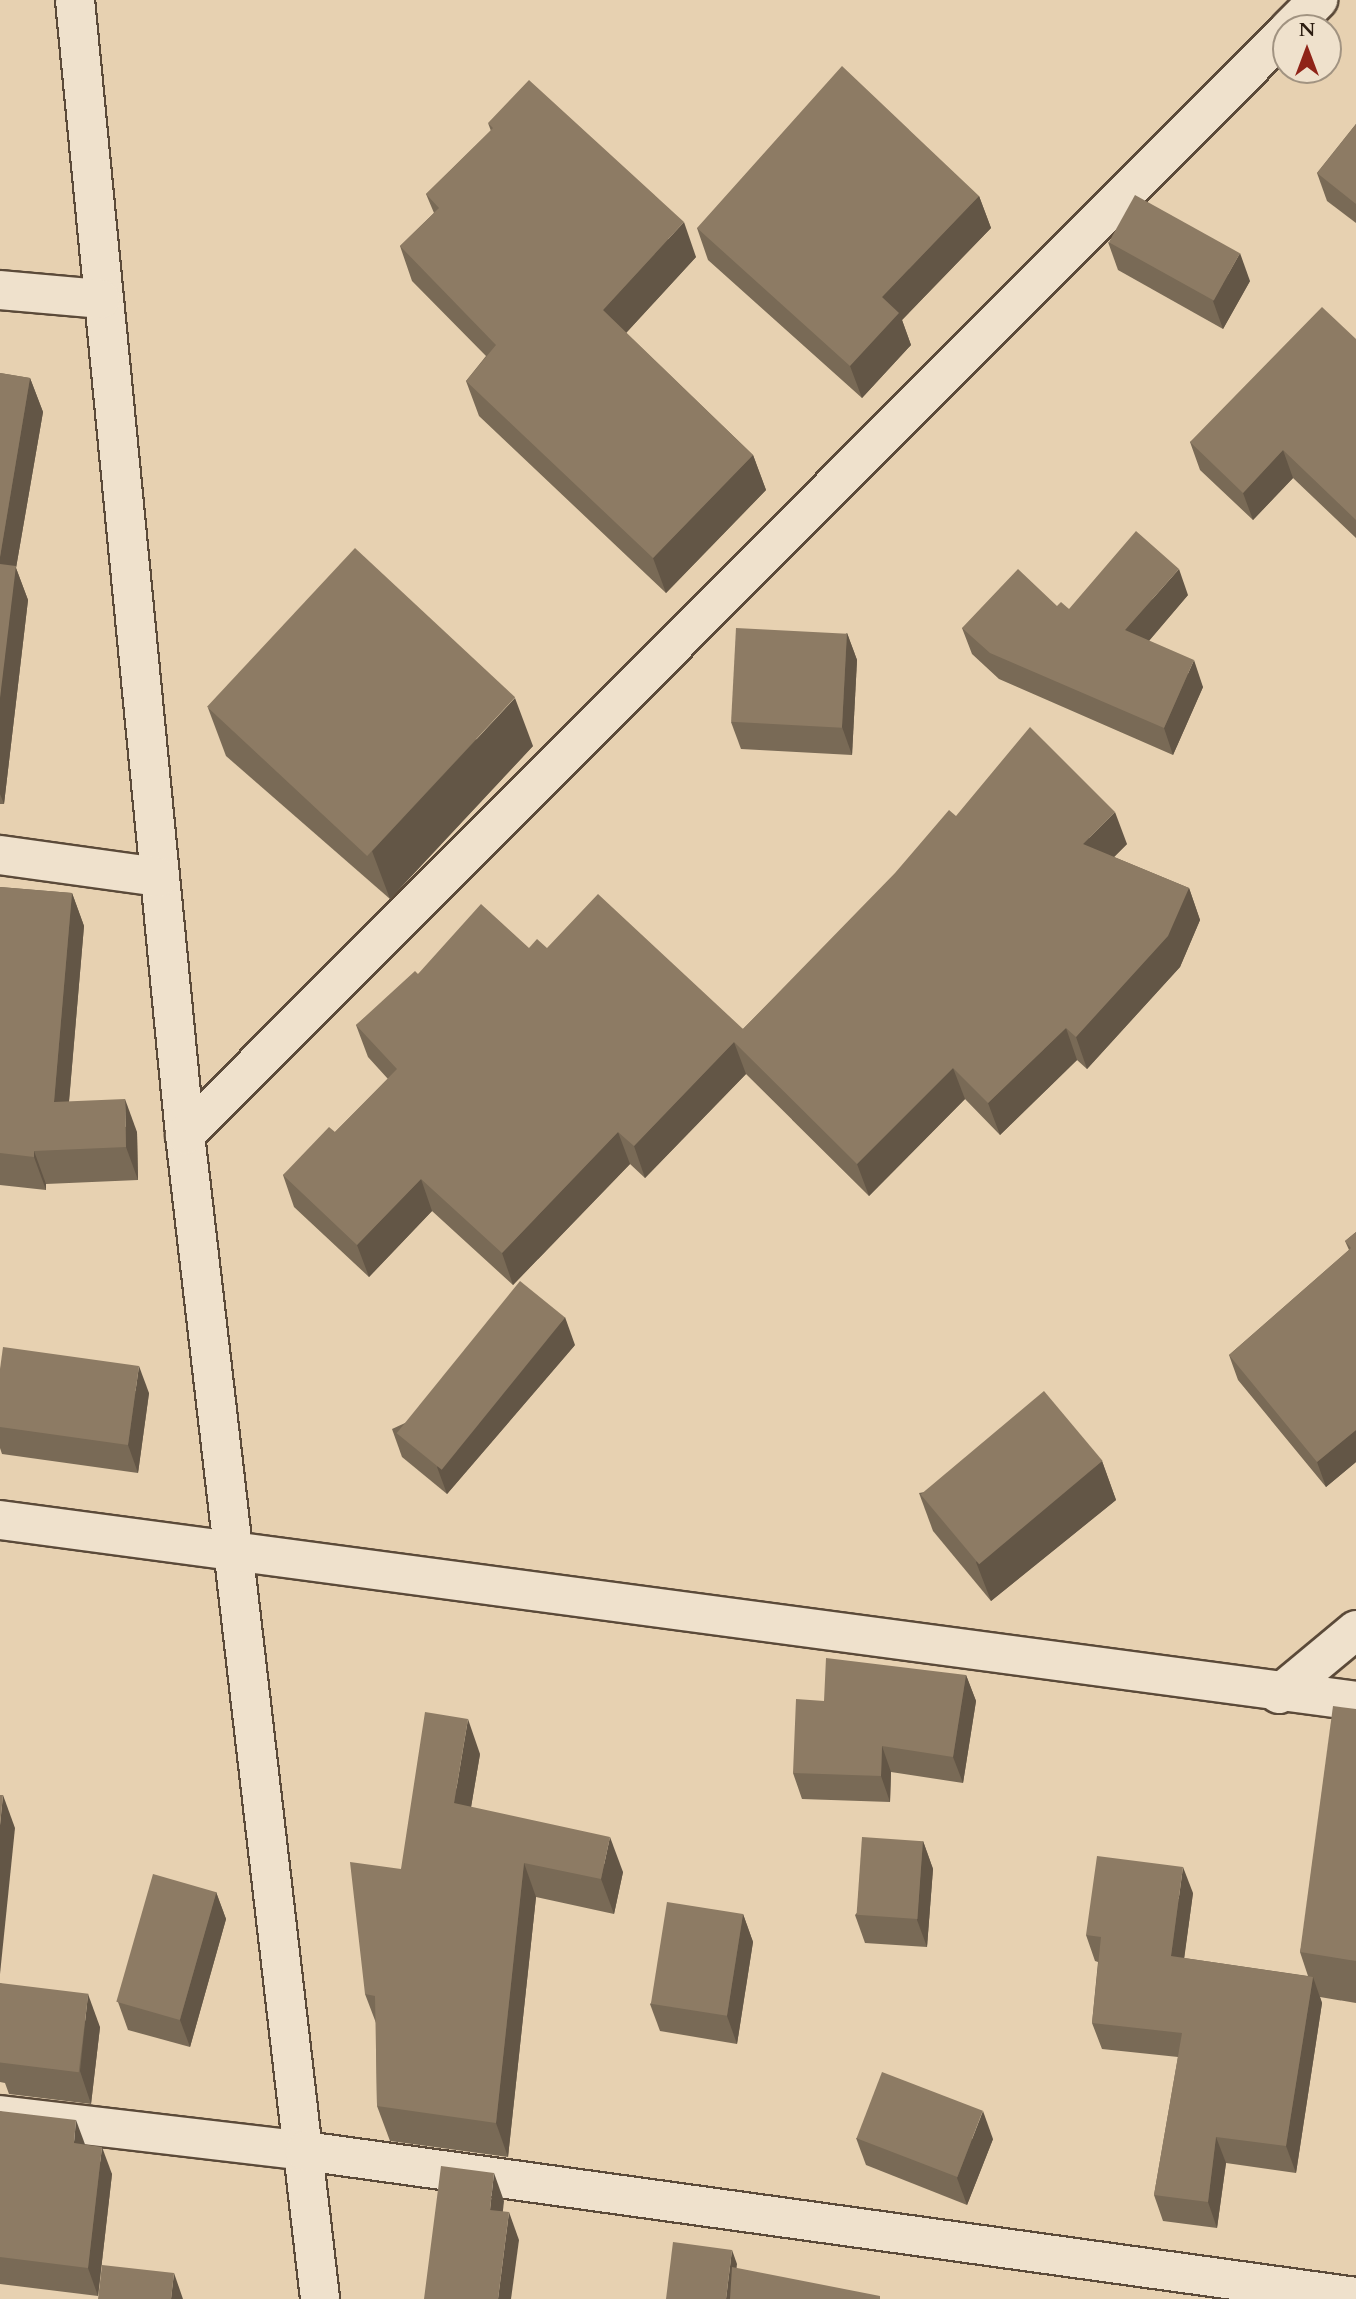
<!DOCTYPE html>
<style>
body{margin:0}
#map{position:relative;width:1356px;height:2299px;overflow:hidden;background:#e7d1b1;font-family:Cardo,serif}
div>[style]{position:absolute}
.roads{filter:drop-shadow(2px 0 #5b4a39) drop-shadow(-2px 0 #5b4a39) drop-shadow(0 2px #5b4a39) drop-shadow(0 -2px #5b4a39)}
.street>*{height:38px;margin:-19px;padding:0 19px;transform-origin:19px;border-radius:19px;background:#efe1cc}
.wall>*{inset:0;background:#796a56}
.shaded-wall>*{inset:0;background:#635646}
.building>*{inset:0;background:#8d7b64;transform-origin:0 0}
span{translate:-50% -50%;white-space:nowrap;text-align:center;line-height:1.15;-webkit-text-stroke:5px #efe1cc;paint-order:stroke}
.north{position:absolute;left:1272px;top:14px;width:70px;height:70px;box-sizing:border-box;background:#efe1cc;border:2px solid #a19381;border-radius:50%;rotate:0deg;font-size:19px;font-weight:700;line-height:28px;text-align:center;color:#2c1d11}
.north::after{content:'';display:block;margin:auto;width:24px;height:32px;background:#8f2418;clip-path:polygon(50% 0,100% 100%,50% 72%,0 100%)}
</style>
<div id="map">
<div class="roads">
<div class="street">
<div style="left:75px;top:0;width:1140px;rotate:84.46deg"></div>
<div style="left:185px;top:1135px;width:1172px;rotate:83.38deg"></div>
<div style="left:1290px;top:28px;width:40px;rotate:-45deg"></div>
<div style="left:0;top:290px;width:101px;rotate:5.1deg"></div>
<div style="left:0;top:855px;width:161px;rotate:7.9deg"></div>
<div style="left:185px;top:1135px;width:1558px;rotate:-45.05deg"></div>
<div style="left:0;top:1520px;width:1368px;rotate:7.6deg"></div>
<div style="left:1279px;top:1694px;width:100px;rotate:-39.7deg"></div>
<div style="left:0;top:2115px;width:307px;rotate:6.7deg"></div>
<div style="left:305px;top:2151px;width:1061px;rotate:7.91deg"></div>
</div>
</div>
<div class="wall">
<div style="clip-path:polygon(488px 123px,696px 257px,626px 333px,753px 455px,766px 490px,666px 593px,479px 416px,466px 381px,486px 356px,412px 281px,400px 246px,434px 213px,426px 194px,491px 131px)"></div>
<div style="clip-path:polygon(1356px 124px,1356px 223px,1327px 201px,1317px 173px)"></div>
<div style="clip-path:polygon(979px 196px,991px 228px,902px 320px,911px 345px,862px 398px,708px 260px,697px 228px)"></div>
<div style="clip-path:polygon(1108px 242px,1250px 281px,1223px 329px,1118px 270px)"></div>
<div style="clip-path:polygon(1356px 339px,1356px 538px,1293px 478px,1253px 520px,1200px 470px,1190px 442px)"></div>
<div style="clip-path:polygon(0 373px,30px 378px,43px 412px,16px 568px,28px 600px,4px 804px,0 804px)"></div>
<div style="clip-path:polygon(1188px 595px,1149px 641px,1203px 687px,1173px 755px,999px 679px,972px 654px,962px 628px,1057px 606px,1069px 609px)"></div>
<div style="clip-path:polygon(847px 633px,857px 660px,852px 755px,741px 749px,731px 722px)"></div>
<div style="clip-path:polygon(208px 708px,533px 746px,390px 899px,226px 756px)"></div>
<div style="clip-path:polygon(956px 816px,1127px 844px,1114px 857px,1189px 888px,1200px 920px,1180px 967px,1087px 1069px,1077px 1060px,1000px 1135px,965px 1099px,869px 1196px,746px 1074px,645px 1178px,630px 1164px,513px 1285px,432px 1211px,369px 1277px,294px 1207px,283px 1175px,335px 1132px,388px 1079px,368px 1057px,356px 1025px,418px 974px,529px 948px,547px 948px,743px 1029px)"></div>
<div style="clip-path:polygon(0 887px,72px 893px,84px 926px,69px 1102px,137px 1132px,138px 1180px,46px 1184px,46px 1190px,0 1185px)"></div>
<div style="clip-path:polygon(1356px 1232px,1356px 1462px,1326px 1487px,1238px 1380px,1229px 1355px,1349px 1250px,1345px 1241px)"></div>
<div style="clip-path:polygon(575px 1345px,447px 1494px,402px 1457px,392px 1429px)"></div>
<div style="clip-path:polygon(0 1369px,149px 1393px,138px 1473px,2px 1454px,0 1448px)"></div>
<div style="clip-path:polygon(1102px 1461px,1116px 1500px,991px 1601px,933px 1531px,919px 1493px)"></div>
<div style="clip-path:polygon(966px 1675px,976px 1701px,963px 1783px,891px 1772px,890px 1802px,802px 1799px,793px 1773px,824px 1701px)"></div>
<div style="clip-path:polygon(1356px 1709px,1356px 2003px,1320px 1997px,1322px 2003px,1296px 2173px,1226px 2163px,1217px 2228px,1163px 2221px,1154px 2195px,1178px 2057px,1102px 2049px,1092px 2023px,1098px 1962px,1095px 1961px,1086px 1935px,1193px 1893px,1184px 1958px,1308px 1976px,1300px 1952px)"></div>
<div style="clip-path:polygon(480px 1754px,471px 1807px,623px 1872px,614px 1914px,536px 1897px,508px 2157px,390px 2141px,377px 2106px,376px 2023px,365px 1994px,401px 1869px)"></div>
<div style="clip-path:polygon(923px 1841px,933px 1869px,927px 1947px,865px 1943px,855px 1915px)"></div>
<div style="clip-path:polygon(216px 1892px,226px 1919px,190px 2047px,128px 2030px,118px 2002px)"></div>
<div style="clip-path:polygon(743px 1914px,753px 1942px,737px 2044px,660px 2031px,650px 2004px)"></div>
<div style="clip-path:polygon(0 1983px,100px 2027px,91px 2104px,9px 2094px,5px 2083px,0 2082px)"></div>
<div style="clip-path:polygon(0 2111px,85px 2145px,112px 2174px,98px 2296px,0 2284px)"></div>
<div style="clip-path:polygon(856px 2138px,993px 2139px,967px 2205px,866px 2165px)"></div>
</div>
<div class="shaded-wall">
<div style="clip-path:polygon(979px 196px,991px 228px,902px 320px,911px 345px,862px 398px,850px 366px,882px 297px)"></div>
<div style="clip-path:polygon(684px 222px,696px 257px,615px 345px,603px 310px)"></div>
<div style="clip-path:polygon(1240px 253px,1250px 281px,1223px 329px,1213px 301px)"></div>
<div style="clip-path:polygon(30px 378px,43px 412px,16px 568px,28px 600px,4px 804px,0 794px,0 557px)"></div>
<div style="clip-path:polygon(1283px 450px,1293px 478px,1253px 520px,1243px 493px)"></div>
<div style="clip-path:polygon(753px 455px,766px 490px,666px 593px,653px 558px)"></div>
<div style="clip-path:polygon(1179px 569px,1188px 595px,1135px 657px,1125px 630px)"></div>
<div style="clip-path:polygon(847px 633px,857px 660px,852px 755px,842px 727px)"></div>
<div style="clip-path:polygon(1194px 660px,1203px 687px,1173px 755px,1164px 728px)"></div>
<div style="clip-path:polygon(515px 698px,533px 746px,390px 899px,372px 851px)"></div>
<div style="clip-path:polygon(1115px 812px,1127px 844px,1095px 876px,1083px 844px)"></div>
<div style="clip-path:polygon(1189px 888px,1200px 920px,1180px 967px,1087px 1069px,1076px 1037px)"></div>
<div style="clip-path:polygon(72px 893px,84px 926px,66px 1135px,54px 1102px)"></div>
<div style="clip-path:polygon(1066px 1028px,1077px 1060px,1000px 1135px,988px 1103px)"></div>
<div style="clip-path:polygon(734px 1042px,746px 1074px,645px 1178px,634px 1146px)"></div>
<div style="clip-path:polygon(953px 1068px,965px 1099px,869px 1196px,857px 1164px)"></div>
<div style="clip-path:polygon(125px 1099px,137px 1132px,138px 1180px,126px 1147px)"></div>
<div style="clip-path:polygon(618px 1132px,630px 1164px,513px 1285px,502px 1253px)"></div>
<div style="clip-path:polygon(34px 1151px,46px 1184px,46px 1190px,34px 1157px)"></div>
<div style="clip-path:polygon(421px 1179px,432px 1211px,369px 1277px,357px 1245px)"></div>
<div style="clip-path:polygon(565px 1317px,575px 1345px,447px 1494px,437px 1467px)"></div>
<div style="clip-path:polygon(139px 1366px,149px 1393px,138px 1473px,128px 1445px)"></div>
<div style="clip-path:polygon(1356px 1430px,1356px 1462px,1326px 1487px,1317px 1462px)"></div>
<div style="clip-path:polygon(1102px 1461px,1116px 1500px,991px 1601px,976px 1562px)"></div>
<div style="clip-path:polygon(966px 1675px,976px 1701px,963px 1783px,953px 1757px)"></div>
<div style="clip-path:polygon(468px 1719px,480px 1754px,466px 1837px,454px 1803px)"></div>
<div style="clip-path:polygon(882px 1746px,891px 1772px,890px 1802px,881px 1776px)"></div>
<div style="clip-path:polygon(3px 1795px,15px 1828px,0 1974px,0 1825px)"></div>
<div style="clip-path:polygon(610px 1837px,623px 1872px,614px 1914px,601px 1879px)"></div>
<div style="clip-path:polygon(923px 1841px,933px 1869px,927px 1947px,917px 1920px)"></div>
<div style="clip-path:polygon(524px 1863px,536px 1897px,508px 2157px,496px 2123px)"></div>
<div style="clip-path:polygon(1183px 1867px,1193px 1893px,1181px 1982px,1171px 1956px)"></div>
<div style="clip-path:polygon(216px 1892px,226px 1919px,190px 2047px,180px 2020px)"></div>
<div style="clip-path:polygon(743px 1914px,753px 1942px,737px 2044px,727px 2016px)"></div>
<div style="clip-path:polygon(1313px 1977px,1322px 2003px,1296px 2173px,1286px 2146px)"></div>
<div style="clip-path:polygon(88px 1994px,100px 2027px,91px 2104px,80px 2071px)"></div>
<div style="clip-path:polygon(983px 2111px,993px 2139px,967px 2205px,957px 2178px)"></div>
<div style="clip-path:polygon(76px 2120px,86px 2147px,74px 2143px)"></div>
<div style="clip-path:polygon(1216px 2137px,1226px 2163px,1217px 2228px,1208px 2202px)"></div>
<div style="clip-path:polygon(102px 2147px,112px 2174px,98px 2296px,88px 2268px)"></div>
<div style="clip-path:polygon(494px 2173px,504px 2201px,500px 2238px,490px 2210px)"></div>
<div style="clip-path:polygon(509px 2212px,519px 2240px,511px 2299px,498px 2299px)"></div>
<div style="clip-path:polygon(732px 2250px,737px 2264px,733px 2299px,726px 2299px)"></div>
<div style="clip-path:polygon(174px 2273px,183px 2299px,171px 2299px)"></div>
</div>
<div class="building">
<div style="clip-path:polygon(842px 66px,979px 196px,882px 297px,899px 313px,850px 366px,697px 228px)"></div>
<div style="clip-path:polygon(529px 80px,684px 222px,603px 310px,753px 455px,653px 558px,466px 381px,496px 345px,400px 246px,439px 208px,426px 194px,493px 128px,488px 123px)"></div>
<div style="clip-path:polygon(1356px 124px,1356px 204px,1317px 173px)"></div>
<div style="left:1135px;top:195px;width:120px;height:54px;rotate:29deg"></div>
<div style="clip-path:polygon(1322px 307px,1356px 339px,1356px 520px,1283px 450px,1243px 493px,1190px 442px)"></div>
<div style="clip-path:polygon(0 373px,30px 378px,0 557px)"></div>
<div style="clip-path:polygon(1136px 531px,1179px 569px,1125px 630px,1194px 660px,1164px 728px,990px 653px,962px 628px,1018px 569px,1057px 606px,1061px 602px,1069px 609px)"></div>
<div style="left:355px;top:548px;width:219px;height:217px;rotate:43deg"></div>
<div style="clip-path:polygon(0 564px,16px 566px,0 698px)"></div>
<div style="left:736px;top:628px;width:111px;height:94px;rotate:3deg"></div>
<div style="clip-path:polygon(1030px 727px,1115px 812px,1083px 844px,1189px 888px,1168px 936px,1076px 1037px,1066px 1028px,988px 1103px,953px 1068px,857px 1164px,734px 1042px,634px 1146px,618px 1132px,502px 1253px,421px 1179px,357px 1245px,283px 1175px,329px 1127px,335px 1132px,397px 1069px,356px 1025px,415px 971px,418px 974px,481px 904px,529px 948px,537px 939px,547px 948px,598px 894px,743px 1029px,895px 873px,949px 810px,956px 816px)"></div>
<div style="clip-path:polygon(0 887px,72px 893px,54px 1102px,125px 1099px,126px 1147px,34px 1151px,34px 1157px,0 1153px)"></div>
<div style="clip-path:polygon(1356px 1232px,1356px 1430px,1317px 1462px,1229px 1355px,1351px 1248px,1345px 1241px)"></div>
<div style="left:520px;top:1281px;width:58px;height:196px;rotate:39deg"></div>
<div style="clip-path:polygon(3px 1347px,139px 1366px,128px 1445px,0 1427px,0 1369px)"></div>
<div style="left:1044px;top:1391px;width:91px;height:161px;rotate:50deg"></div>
<div style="clip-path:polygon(826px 1658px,966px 1675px,953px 1757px,882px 1746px,881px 1776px,793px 1773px,796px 1699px,824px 1701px)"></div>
<div style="clip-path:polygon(1333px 1706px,1356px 1709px,1356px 1961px,1300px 1952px)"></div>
<div style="clip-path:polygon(425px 1712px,468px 1719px,454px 1803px,610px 1837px,601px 1879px,524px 1863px,496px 2123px,377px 2106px,375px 1996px,365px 1994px,350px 1862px,401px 1869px)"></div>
<div style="clip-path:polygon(0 1795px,3px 1795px,0 1825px)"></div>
<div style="left:862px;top:1837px;width:61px;height:78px;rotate:4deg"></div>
<div style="clip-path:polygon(1097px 1856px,1183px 1867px,1171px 1956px,1313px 1977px,1286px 2146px,1216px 2137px,1208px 2202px,1154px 2195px,1182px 2033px,1092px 2023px,1101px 1937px,1086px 1935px)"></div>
<div style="left:153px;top:1874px;width:66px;height:133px;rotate:16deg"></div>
<div style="left:667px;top:1902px;width:77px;height:103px;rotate:9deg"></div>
<div style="left:0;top:1983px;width:89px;height:79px;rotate:7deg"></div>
<div style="left:882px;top:2072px;width:108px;height:71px;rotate:21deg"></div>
<div style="clip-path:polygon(0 2111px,76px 2120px,74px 2143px,102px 2147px,88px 2268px,0 2257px)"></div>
<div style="clip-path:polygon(441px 2166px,494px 2173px,490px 2210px,509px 2212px,498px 2299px,424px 2299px)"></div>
<div style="clip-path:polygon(673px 2242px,732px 2250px,726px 2299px,666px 2299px)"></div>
<div style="clip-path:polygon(102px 2265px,174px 2273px,171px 2299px,98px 2299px)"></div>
<div style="clip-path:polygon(732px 2267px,880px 2296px,880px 2299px,730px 2299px)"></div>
</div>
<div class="north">N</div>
</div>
